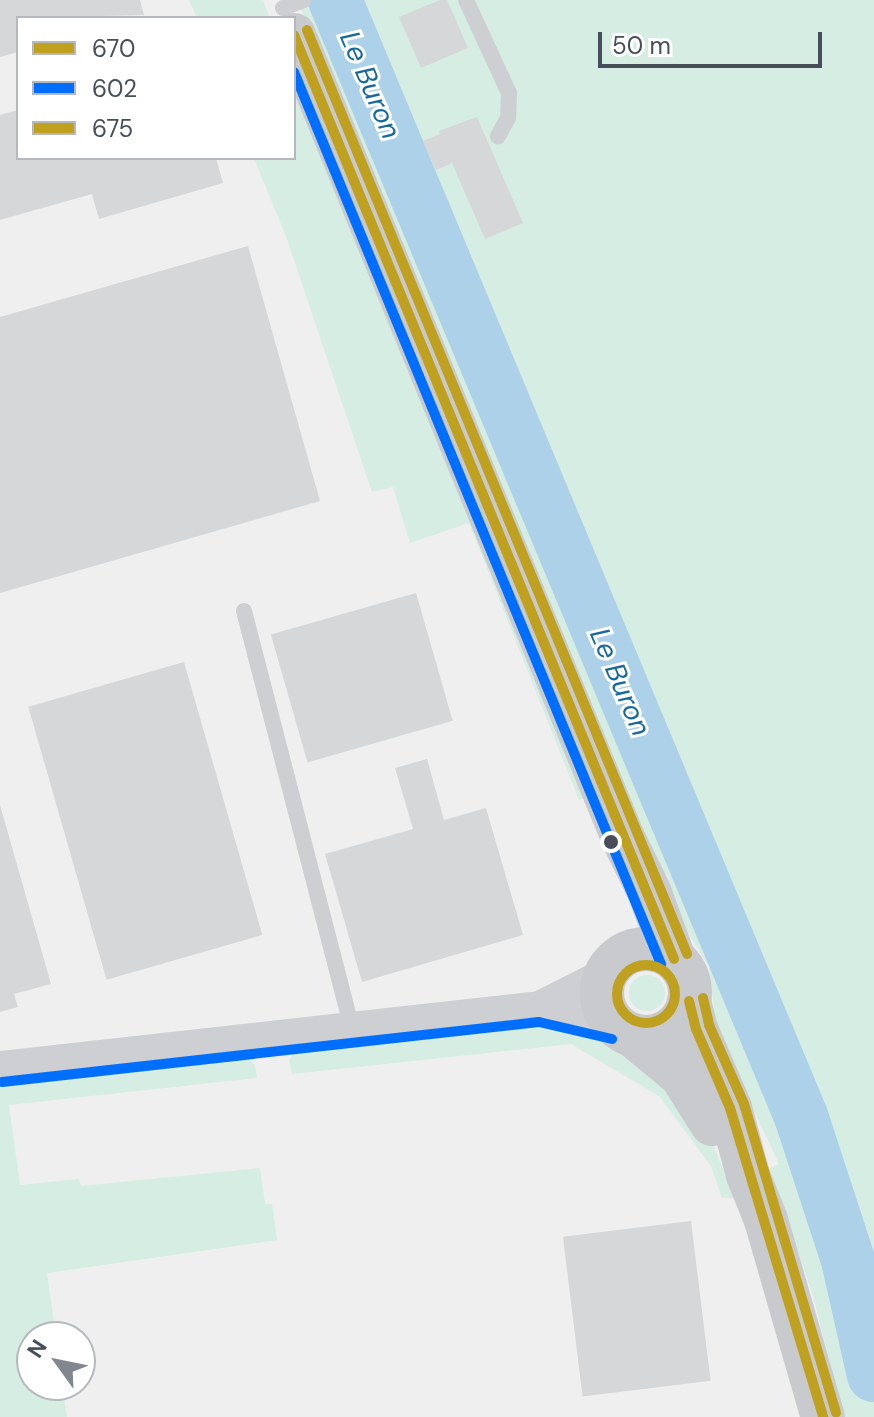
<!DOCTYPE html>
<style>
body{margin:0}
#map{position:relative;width:874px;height:1417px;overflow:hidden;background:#efefef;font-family:"DM Sans",sans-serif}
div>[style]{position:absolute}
.green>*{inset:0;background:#d5ede2}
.round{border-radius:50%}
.river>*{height:54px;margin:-27px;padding:0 27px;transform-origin:27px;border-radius:27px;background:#acd1e9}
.building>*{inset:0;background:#d6d7d9;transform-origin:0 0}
.lane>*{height:16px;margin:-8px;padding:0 8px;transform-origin:8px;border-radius:8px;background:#cdcfd2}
.street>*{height:34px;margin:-17px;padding:0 17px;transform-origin:17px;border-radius:17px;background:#cdcfd2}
.primary>*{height:44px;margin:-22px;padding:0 22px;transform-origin:22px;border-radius:22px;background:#c8cace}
.primary>.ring{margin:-22px;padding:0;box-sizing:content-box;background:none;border:44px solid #c8cace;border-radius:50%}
.bus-1>*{height:10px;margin:-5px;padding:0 5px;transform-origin:5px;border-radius:5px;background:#bfa01f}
.bus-2>*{height:10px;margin:-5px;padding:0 5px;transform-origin:5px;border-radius:5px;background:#006fff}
.bus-3>*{height:10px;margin:-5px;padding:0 5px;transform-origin:5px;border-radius:5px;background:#bfa01f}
.bus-3>.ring{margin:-5px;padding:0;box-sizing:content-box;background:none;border:10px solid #bfa01f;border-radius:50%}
.dots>*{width:22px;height:22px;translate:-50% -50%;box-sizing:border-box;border:4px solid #fff;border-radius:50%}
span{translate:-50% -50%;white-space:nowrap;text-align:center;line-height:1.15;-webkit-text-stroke:6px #fff;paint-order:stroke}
.water-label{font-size:28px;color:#16699e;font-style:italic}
.legend{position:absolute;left:16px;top:16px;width:280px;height:144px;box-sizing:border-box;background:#fff;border:2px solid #b5b8bd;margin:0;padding:10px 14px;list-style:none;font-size:24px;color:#474e5a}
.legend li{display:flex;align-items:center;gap:16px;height:40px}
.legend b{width:40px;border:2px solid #b5b8bd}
.north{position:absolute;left:16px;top:1321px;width:80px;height:80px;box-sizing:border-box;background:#fff;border:2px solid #b5b8bd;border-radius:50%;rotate:303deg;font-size:22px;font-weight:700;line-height:32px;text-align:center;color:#474e5a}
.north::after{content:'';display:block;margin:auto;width:28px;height:36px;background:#82868e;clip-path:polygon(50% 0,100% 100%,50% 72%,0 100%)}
.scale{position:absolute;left:598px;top:32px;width:224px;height:36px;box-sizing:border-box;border:4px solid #474e5a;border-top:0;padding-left:10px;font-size:24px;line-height:28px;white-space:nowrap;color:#474e5a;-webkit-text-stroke:6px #fff;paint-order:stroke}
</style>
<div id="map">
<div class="green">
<div style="clip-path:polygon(189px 0,263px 0,270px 18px,197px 18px)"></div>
<div style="clip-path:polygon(297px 0,874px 0,874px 1417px,844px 1417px,813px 1296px,770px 1168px,779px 1164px,717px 1032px,709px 967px,674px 909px,668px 875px,659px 877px)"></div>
<div style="clip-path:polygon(294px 75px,586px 797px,579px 800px,469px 523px,410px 543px,393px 487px,372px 492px,287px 239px,254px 158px,294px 158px)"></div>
<div class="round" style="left:629px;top:975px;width:36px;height:36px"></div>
<div style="clip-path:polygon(524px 1025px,551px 1025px,605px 1038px,625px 1048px,708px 1133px,735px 1198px,722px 1198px,711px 1166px,659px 1096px,571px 1044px,292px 1074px,289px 1060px,296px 1050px)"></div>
<div style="clip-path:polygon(245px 1055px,255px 1065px,257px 1078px,9px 1105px,20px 1185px,79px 1179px,81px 1186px,260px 1168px,265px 1204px,272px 1204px,277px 1240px,47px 1273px,56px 1337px,32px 1337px,32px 1385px,62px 1385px,67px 1417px,0 1417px,0 1085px)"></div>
</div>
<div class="river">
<div style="left:335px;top:0;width:1209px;rotate:67.34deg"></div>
<div style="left:801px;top:1116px;width:151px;rotate:71.9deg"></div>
<div style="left:848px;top:1260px;width:118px;rotate:77.3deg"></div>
</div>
<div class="building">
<div style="clip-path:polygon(0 0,140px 0,144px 15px,18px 18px,18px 52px,0 57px)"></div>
<div style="clip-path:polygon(440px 0,447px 0,468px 48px,421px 68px,399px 17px)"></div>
<div style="clip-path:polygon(18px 110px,18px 158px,216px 158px,223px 183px,99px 219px,92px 194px,0 220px,0 115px)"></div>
<div style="clip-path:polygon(477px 117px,523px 223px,485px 239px,452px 163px,436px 170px,423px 141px,440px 134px,439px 131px)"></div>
<div style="clip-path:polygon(248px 246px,320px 501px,0 593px,0 317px)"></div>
<div style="left:416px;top:593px;width:133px;height:151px;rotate:74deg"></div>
<div style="left:184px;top:662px;width:284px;height:162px;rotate:74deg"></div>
<div style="clip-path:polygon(427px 759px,444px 820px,486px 808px,523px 935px,362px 982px,325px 854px,413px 829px,395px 768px)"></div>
<div style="clip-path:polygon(0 805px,51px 984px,14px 994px,18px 1007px,0 1012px)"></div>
<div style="left:691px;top:1221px;width:161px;height:129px;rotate:83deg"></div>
</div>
<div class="lane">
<div style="left:466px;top:0;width:102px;rotate:65.2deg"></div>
<div style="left:509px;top:93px;width:25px;rotate:92deg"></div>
<div style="left:508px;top:118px;width:21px;rotate:119deg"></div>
<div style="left:283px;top:8px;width:22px;rotate:-21deg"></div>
<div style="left:244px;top:611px;width:432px;rotate:75.5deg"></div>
</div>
<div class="street">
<div style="left:540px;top:1008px;width:77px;rotate:12.8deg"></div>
<div style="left:0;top:1068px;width:543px;rotate:-6.34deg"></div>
<div style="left:540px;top:1008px;width:73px;rotate:-26.9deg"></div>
</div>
<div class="primary">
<div style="left:294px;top:35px;width:868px;rotate:67.72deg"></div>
<div style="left:623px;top:838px;width:59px;rotate:63.9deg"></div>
<div style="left:649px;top:891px;width:72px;rotate:69.8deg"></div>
<div class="ring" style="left:602px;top:949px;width:44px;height:44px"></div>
<div style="left:689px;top:1001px;width:29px;rotate:76deg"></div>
<div style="left:696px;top:1029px;width:86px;rotate:66.7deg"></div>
<div style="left:730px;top:1108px;width:69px;rotate:75deg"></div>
<div style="left:748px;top:1175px;width:48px;rotate:68.2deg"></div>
<div style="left:766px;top:1220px;width:205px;rotate:73.9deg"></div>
<div style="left:635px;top:1037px;width:60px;rotate:39.6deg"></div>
<div style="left:681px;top:1075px;width:58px;rotate:57.7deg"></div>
</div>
<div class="bus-1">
<div style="left:294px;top:35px;width:999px;rotate:67.64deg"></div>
<div style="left:689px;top:1001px;width:29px;rotate:76deg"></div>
<div style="left:696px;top:1029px;width:86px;rotate:66.7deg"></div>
<div style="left:730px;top:1108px;width:323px;rotate:73.2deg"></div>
</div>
<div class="bus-2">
<div style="left:294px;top:72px;width:965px;rotate:67.64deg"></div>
<div style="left:2px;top:1082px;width:540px;rotate:-6.38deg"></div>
<div style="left:539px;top:1022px;width:75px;rotate:13.1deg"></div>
</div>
<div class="bus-3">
<div style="left:307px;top:30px;width:999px;rotate:67.64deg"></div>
<div class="ring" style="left:617px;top:965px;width:48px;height:48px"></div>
<div style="left:703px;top:998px;width:28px;rotate:77deg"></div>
<div style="left:709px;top:1025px;width:86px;rotate:66.1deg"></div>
<div style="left:744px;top:1104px;width:322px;rotate:73.4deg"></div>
</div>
<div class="dots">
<div style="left:611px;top:842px;background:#474e5a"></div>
</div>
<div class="water-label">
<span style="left:370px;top:85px;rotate:67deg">Le Buron</span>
<span style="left:620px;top:682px;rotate:67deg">Le Buron</span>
</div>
<ul class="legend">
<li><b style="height:10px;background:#bfa01f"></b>670</li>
<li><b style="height:10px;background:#006fff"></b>602</li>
<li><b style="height:10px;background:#bfa01f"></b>675</li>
</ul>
<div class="north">N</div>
<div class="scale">50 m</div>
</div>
